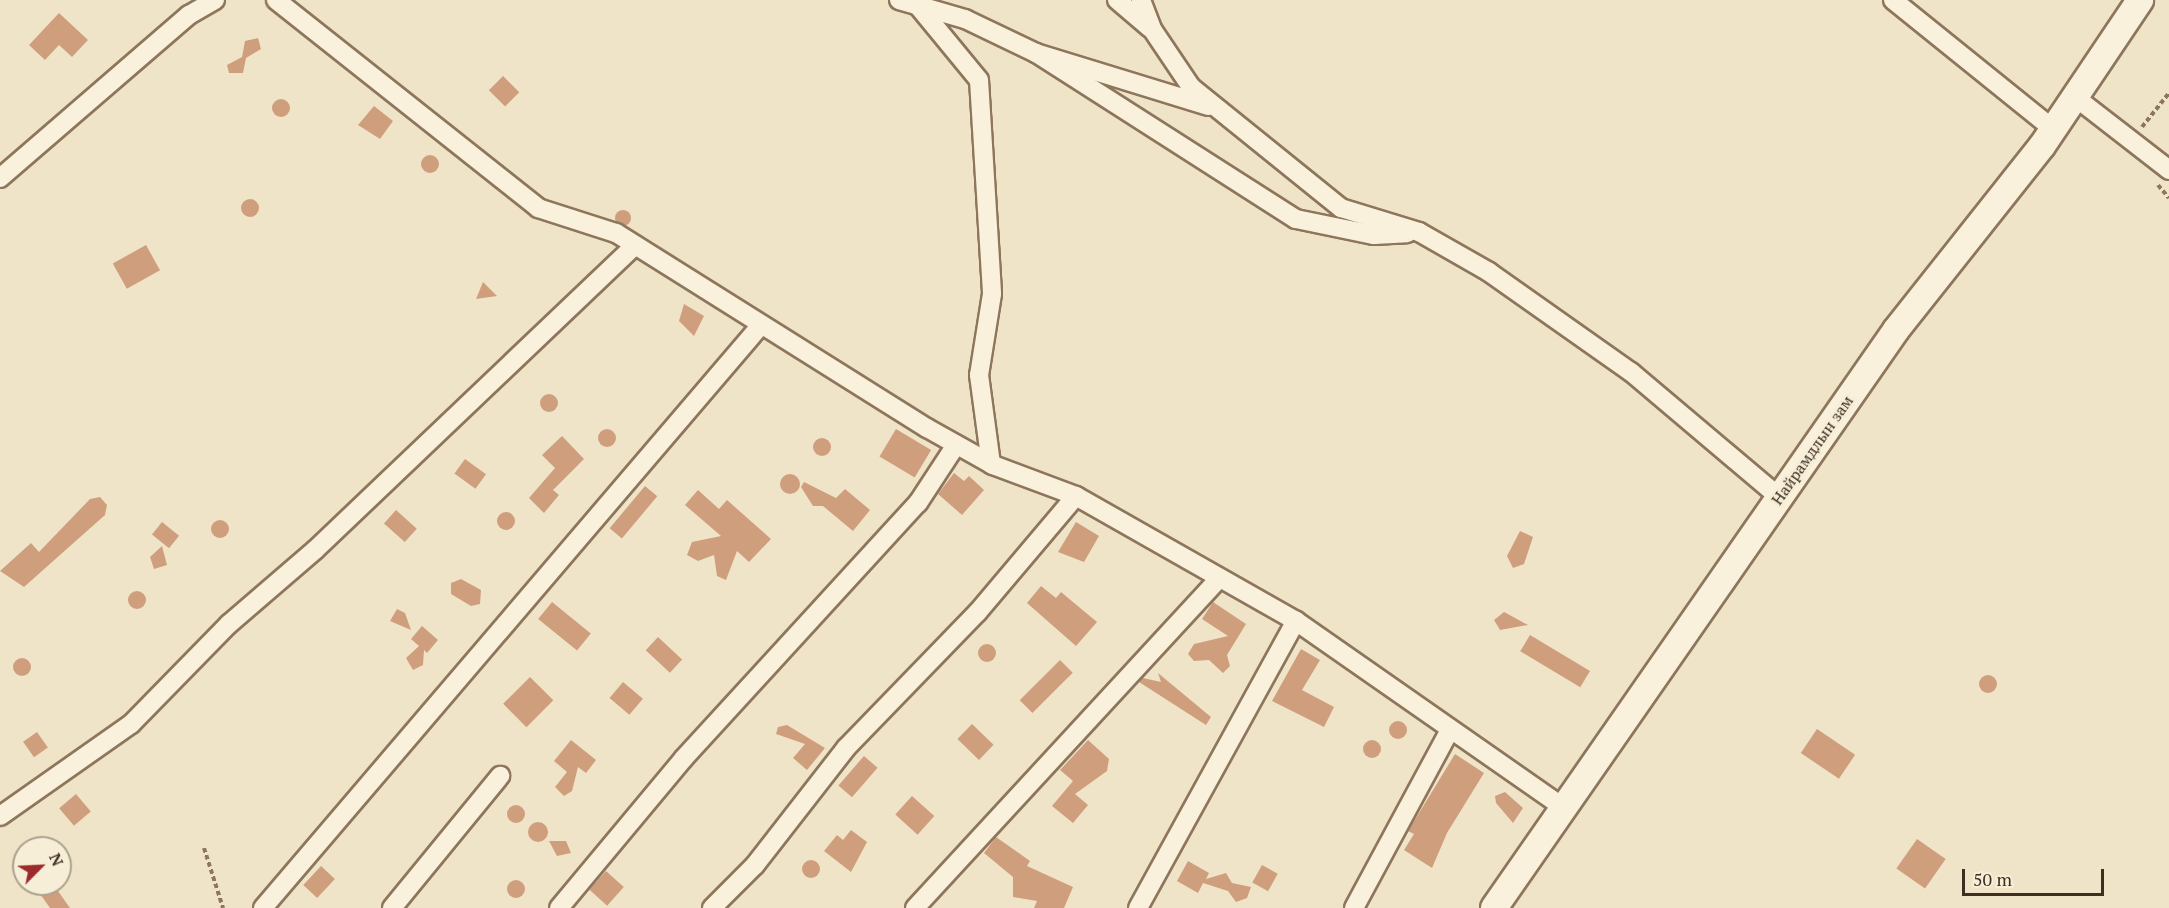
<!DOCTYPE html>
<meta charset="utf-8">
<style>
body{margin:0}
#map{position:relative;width:2169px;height:908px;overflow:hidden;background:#f0e4c8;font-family:"PT Serif",serif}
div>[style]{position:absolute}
.building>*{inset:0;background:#cf9f7d;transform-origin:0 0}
.round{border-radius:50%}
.path>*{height:4px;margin-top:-2px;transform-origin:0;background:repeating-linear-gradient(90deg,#8d765c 0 4.5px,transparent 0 7.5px)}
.roads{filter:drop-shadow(2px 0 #8d765c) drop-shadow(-2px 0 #8d765c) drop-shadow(0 2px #8d765c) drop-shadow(0 -2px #8d765c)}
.street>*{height:18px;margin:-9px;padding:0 9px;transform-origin:9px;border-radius:9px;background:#faf1dc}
.secondary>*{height:26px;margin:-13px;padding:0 13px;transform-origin:13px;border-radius:13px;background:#faf1dc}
span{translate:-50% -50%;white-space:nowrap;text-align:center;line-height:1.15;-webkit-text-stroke:6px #f7eed8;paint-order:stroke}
.street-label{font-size:16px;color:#3d2e20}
.north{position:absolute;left:12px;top:836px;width:60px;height:60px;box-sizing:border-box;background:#f7eed8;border:2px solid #ada18e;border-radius:50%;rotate:66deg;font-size:16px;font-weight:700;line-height:24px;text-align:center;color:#3d2e20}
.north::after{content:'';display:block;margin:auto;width:21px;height:27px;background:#9e2a2b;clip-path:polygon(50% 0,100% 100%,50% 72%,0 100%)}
.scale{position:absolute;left:1962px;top:869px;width:142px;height:27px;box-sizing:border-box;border:3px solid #3d2e20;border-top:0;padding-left:8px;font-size:18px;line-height:21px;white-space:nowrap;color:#3d2e20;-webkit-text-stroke:4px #f7eed8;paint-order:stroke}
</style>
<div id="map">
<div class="building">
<i style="clip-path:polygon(59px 13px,88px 40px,72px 57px,59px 45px,45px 60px,29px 45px)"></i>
<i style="clip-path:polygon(258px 38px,261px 49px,246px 58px,243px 73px,229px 73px,227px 65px,242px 57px,245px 41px)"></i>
<i style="left:503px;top:76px;width:23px;height:20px;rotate:45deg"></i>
<i class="round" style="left:272px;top:99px;width:18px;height:18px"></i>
<i style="clip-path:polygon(374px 106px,393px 121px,380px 139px,358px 125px)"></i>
<i class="round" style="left:421px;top:155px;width:18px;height:18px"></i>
<i class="round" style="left:241px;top:199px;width:18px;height:18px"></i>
<i class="round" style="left:615px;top:210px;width:16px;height:16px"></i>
<i style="left:146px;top:245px;width:29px;height:38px;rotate:61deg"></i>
<i style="clip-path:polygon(483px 282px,497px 296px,476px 299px)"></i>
<i style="clip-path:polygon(684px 304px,704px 316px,694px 336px,679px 321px)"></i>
<i class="round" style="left:540px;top:394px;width:18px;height:18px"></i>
<i class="round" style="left:598px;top:429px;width:18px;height:18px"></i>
<i style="left:896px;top:429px;width:41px;height:32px;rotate:31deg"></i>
<i style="clip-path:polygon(562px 436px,584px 459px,553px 490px,559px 495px,544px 513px,529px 498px,555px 468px,542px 455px)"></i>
<i class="round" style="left:813px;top:438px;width:18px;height:18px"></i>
<i style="left:465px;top:459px;width:26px;height:18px;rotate:36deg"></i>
<i style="clip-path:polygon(954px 473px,964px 481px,969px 476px,984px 490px,962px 515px,938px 494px)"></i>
<i class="round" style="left:780px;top:474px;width:20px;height:20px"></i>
<i style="clip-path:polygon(804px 482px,836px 498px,845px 489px,870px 510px,853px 531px,823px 506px,813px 506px,801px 487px)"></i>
<i style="left:645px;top:486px;width:16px;height:55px;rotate:40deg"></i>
<i style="clip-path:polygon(698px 490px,719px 509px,727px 500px,771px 539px,749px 562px,737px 551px,726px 580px,717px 576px,714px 555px,698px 561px,687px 555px,692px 542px,721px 536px,685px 505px)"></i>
<i style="clip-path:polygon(100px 497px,107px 505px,105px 515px,24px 587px,0 571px,31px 543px,39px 552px,90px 499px)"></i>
<i style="left:396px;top:510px;width:28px;height:18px;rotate:42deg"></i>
<i class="round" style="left:497px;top:512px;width:18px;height:18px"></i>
<i class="round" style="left:211px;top:520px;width:18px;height:18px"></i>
<i style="left:162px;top:522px;width:22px;height:16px;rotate:39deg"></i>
<i style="clip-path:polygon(1076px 522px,1099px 536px,1084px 562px,1058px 552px)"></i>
<i style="clip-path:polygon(1520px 531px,1533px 537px,1524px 564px,1513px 568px,1507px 556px)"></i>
<i style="clip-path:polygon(162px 546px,167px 565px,154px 569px,150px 557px)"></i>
<i style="clip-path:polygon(461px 579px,481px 590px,480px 604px,471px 606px,451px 594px,451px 583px)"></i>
<i style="clip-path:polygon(1041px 586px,1056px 598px,1061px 592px,1097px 622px,1076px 646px,1027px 603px)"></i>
<i class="round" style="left:128px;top:591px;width:18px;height:18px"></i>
<i style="left:552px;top:602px;width:50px;height:22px;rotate:39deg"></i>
<i style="clip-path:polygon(1213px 602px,1246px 624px,1227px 655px,1230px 666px,1223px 673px,1209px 660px,1194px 661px,1188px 654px,1194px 644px,1228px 636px,1202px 619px)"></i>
<i style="clip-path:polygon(397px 609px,405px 613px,411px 630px,390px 621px)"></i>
<i style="clip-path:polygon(1504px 612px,1506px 613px,1528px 625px,1500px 630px,1494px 620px)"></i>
<i style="clip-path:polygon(422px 626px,438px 640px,427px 653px,424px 650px,423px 665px,413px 670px,406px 658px,419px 646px,411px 639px)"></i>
<i style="left:1530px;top:635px;width:70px;height:19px;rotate:31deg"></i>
<i style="left:658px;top:637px;width:33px;height:18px;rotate:43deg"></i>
<i class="round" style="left:978px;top:644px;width:18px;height:18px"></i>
<i style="clip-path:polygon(1301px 649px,1320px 660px,1302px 690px,1334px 707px,1324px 727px,1272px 701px)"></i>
<i class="round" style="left:13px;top:658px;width:18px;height:18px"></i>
<i style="left:1060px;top:660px;width:18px;height:57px;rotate:45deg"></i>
<i style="clip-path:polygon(1158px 673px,1211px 717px,1206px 725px,1139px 682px,1143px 678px,1161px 682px)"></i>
<i class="round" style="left:1979px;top:675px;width:18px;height:18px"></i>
<i style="left:530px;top:677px;width:33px;height:38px;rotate:45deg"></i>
<i style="left:623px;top:682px;width:26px;height:21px;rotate:40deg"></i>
<i class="round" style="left:1389px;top:721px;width:18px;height:18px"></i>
<i style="left:972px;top:724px;width:30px;height:21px;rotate:44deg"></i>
<i style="clip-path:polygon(787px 725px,825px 748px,807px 770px,793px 758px,805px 744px,776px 734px,778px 727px)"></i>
<i style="left:1817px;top:729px;width:46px;height:29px;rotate:34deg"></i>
<i style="left:37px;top:732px;width:19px;height:17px;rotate:55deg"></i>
<i class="round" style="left:1363px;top:740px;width:18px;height:18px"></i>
<i style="clip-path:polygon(571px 740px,596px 760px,586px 773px,578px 767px,572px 791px,564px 796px,555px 787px,567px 772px,554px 761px)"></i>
<i style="clip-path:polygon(1088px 740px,1109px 759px,1107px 771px,1075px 794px,1088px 805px,1073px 823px,1052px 806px,1073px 781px,1060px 770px)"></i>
<i style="clip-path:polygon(1455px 754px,1484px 773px,1447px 833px,1432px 868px,1404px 850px,1414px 834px,1408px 831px)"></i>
<i style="left:864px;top:756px;width:18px;height:39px;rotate:41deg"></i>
<i style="clip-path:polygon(1505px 792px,1523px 808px,1513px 823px,1496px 803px,1495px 796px)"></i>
<i style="left:76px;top:794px;width:23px;height:22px;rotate:50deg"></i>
<i style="left:912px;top:796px;width:30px;height:25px;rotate:42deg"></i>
<i class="round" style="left:507px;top:805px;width:18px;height:18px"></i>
<i class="round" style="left:528px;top:822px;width:20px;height:20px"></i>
<i style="clip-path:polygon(851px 830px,867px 842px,851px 872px,824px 851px,837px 835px,843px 840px)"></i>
<i style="clip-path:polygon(996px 837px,1030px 861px,1027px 866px,1073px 887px,1064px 908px,1034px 908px,1037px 901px,1013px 897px,1013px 877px,984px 853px)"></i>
<i style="left:1917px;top:839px;width:35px;height:36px;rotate:35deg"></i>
<i style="clip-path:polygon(549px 841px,566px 841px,571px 853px,557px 856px)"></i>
<i class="round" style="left:802px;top:860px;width:18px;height:18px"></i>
<i style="clip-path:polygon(1188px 861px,1209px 873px,1206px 879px,1226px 873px,1232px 883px,1251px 887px,1247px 898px,1236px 902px,1228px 891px,1203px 883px,1198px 893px,1177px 881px)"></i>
<i style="left:1262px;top:865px;width:18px;height:20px;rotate:29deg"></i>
<i style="left:321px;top:866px;width:19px;height:26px;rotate:43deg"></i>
<i style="left:606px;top:871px;width:24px;height:25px;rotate:42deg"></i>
<i class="round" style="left:507px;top:880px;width:18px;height:18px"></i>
<i style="clip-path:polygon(33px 884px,53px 884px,70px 908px,50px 908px)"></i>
</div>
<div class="path">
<i style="left:2142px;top:127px;width:43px;rotate:-51.5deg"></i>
<i style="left:2158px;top:185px;width:17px;rotate:50deg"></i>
<i style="left:204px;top:848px;width:63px;rotate:72.4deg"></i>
</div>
<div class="roads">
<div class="street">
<i style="left:276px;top:0;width:335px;rotate:38.4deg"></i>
<i style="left:538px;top:208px;width:82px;rotate:17.8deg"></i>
<i style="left:616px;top:233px;width:367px;rotate:32.1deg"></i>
<i style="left:927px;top:428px;width:76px;rotate:29.3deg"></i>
<i style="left:993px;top:465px;width:89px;rotate:20.5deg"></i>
<i style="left:1076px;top:496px;width:253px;rotate:29.6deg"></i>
<i style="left:1296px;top:621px;width:328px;rotate:34.9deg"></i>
<i style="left:899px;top:0;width:69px;rotate:16.1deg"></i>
<i style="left:965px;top:19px;width:79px;rotate:25.6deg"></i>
<i style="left:1036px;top:53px;width:180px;rotate:17.1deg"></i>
<i style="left:1117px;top:0;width:43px;rotate:40.3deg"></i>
<i style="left:1141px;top:0;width:31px;rotate:69deg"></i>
<i style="left:1152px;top:29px;width:70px;rotate:56.1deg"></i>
<i style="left:1191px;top:87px;width:193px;rotate:38.9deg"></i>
<i style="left:1341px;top:208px;width:82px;rotate:17.1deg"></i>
<i style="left:1419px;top:232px;width:81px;rotate:29.7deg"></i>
<i style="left:1489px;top:272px;width:174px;rotate:35.2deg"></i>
<i style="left:1631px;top:372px;width:194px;rotate:40.2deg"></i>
<i style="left:1893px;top:0;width:206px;rotate:38.9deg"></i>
<i style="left:914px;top:1px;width:102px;rotate:50.6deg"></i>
<i style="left:979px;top:80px;width:214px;rotate:86.5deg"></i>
<i style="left:992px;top:294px;width:82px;rotate:99.1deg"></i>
<i style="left:979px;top:375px;width:90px;rotate:82.3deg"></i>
<i style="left:1036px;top:53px;width:308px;rotate:32.6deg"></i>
<i style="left:1296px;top:219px;width:80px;rotate:11.6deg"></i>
<i style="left:1374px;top:235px;width:33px;rotate:-3deg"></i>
<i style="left:2075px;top:97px;width:119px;rotate:37.8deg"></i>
<i style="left:0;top:178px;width:250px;rotate:-40.8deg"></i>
<i style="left:189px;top:15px;width:30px;rotate:-30deg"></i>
<i style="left:0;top:816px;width:160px;rotate:-35.1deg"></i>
<i style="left:131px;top:724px;width:140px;rotate:-45.6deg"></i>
<i style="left:229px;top:624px;width:113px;rotate:-40.7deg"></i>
<i style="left:315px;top:550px;width:442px;rotate:-43.6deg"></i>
<i style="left:263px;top:908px;width:767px;rotate:-49.5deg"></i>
<i style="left:392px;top:908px;width:171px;rotate:-50.7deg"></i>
<i style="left:559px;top:908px;width:195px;rotate:-50.2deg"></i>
<i style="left:684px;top:758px;width:346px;rotate:-47.5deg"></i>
<i style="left:918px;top:503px;width:69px;rotate:-56.8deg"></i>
<i style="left:712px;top:908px;width:61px;rotate:-45deg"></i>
<i style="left:755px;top:865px;width:148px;rotate:-52.1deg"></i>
<i style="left:846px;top:748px;width:188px;rotate:-45.9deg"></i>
<i style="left:977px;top:613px;width:153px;rotate:-49.8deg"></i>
<i style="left:915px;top:908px;width:447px;rotate:-47.3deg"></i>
<i style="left:1138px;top:908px;width:328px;rotate:-61.2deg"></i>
<i style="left:1354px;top:908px;width:202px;rotate:-61.7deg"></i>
</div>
<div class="secondary">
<i style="left:1494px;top:908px;width:704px;rotate:-55.18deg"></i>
<i style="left:1896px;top:330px;width:235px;rotate:-51.6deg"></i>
<i style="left:2042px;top:146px;width:176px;rotate:-56.1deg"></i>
</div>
</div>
<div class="street-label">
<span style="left:1812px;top:450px;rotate:-55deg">Найрамдлын зам</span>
</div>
<div class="north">N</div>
<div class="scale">50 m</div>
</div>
